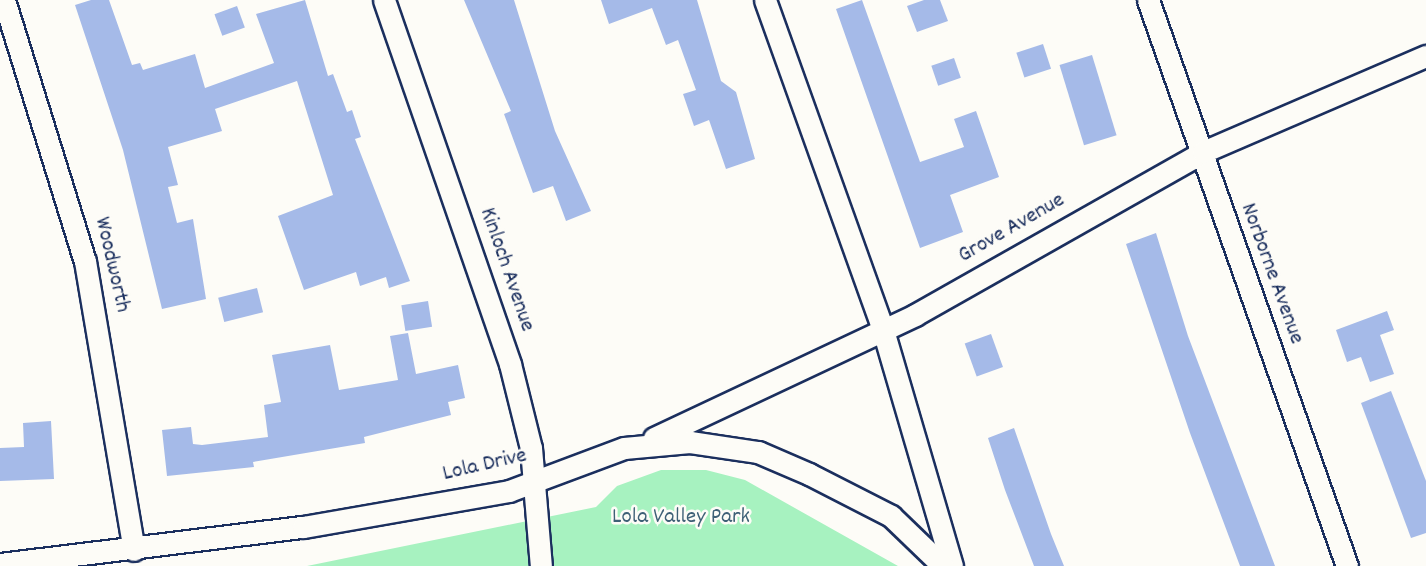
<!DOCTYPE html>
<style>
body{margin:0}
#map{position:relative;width:1426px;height:566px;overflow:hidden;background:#fdfcf7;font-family:Dekko,sans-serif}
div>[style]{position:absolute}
.green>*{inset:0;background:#a7f2c0}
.building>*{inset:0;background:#a5bae8;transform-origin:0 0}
.roads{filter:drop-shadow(2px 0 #1b2f5e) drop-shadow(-2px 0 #1b2f5e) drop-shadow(0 2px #1b2f5e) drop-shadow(0 -2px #1b2f5e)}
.street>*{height:21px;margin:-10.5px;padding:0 10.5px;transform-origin:10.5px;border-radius:10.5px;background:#fdfcf7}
span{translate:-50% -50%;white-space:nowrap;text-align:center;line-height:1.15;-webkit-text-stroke:5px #fdfcf7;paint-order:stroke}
.street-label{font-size:23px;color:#1b2f5e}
.park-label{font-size:23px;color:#3e6076}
</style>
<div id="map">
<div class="green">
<i style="clip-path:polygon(661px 470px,706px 470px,745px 480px,898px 566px,307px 566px,596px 507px,617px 486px)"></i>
</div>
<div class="building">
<i style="clip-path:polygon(91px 0,109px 0,132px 65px,140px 63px,143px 70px,195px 54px,205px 88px,274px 63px,256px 14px,305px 0,328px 76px,333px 74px,347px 112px,352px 110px,361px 137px,355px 139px,410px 281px,389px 288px,386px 277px,360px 286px,356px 272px,304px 290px,278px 216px,333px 195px,297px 81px,215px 109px,222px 131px,168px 147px,178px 185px,168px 187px,177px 223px,193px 219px,206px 299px,162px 309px,123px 150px,75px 5px)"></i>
<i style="clip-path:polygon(464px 0,514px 0,555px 131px,591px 211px,566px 221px,553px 186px,533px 193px,504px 114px,511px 111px)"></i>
<i style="clip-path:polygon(601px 0,697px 0,721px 81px,736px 92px,755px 159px,726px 169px,709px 120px,694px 126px,683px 94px,696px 90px,678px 40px,666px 45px,652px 8px,609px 24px)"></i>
<i style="clip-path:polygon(862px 0,920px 162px,964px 147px,954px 119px,976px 111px,999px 177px,950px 195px,963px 232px,920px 248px,836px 9px)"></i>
<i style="clip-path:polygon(924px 0,940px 0,948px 21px,917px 32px,907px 6px)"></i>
<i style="left:237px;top:6px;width:23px;height:24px;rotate:70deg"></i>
<i style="left:1043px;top:44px;width:26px;height:28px;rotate:72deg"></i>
<i style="left:1092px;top:55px;width:84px;height:34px;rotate:73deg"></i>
<i style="left:954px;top:58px;width:21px;height:24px;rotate:71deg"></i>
<i style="clip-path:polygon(1156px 233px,1188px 336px,1275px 566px,1240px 566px,1190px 433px,1126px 244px)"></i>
<i style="left:257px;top:288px;width:25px;height:40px;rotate:76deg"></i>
<i style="left:428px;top:301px;width:26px;height:27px;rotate:81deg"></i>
<i style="clip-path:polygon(1387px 311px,1394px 330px,1380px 335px,1394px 374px,1370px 382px,1361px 357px,1347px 362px,1336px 330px)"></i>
<i style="clip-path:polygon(408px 333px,416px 374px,458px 365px,465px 398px,448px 402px,451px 415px,364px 437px,365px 443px,253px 462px,254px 467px,167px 476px,162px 430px,191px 427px,193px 444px,202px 445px,268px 437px,264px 405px,281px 402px,272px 355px,330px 345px,339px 390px,398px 380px,390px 336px)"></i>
<i style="left:991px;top:334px;width:35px;height:28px;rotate:70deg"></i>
<i style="clip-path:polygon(1391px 391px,1426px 481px,1426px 533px,1411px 538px,1361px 403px)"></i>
<i style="clip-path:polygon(51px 421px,54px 479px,0 481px,0 448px,24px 447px,23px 423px)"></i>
<i style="clip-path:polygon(1014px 428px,1051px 534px,1064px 566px,1034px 566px,1005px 490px,988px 438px)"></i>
</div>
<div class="roads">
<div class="street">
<i style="left:4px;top:0;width:273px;rotate:72.8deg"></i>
<i style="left:85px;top:261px;width:293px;rotate:80.4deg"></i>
<i style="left:384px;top:0;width:385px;rotate:70.9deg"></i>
<i style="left:510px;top:364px;width:87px;rotate:76deg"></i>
<i style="left:531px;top:448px;width:118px;rotate:85.2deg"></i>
<i style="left:765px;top:0;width:350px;rotate:70.3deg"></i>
<i style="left:883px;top:330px;width:246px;rotate:73.7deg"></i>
<i style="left:1148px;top:0;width:600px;rotate:70.63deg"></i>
<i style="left:654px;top:438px;width:289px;rotate:-25.2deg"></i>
<i style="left:915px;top:315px;width:331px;rotate:-29.5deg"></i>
<i style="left:1203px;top:152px;width:243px;rotate:-23.3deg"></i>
<i style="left:0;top:564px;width:305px;rotate:-7deg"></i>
<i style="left:303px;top:527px;width:209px;rotate:-9.9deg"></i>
<i style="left:509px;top:491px;width:123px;rotate:-20.5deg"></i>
<i style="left:624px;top:448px;width:66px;rotate:-5.2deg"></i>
<i style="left:690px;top:442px;width:69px;rotate:8.4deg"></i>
<i style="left:758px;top:452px;width:56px;rotate:23.3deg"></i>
<i style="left:809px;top:474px;width:92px;rotate:27.1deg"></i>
<i style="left:891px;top:516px;width:72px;rotate:43.9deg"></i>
</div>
</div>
<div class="street-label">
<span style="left:1012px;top:229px;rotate:-30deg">Grove Avenue</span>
<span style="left:111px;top:265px;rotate:77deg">Woodworth</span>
<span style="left:506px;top:270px;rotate:71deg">Kinloch Avenue</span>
<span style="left:1271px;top:274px;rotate:70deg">Norborne Avenue</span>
<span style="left:485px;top:466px;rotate:-13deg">Lola Drive</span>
</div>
<div class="park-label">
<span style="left:681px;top:518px">Lola Valley Park</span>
</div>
</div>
